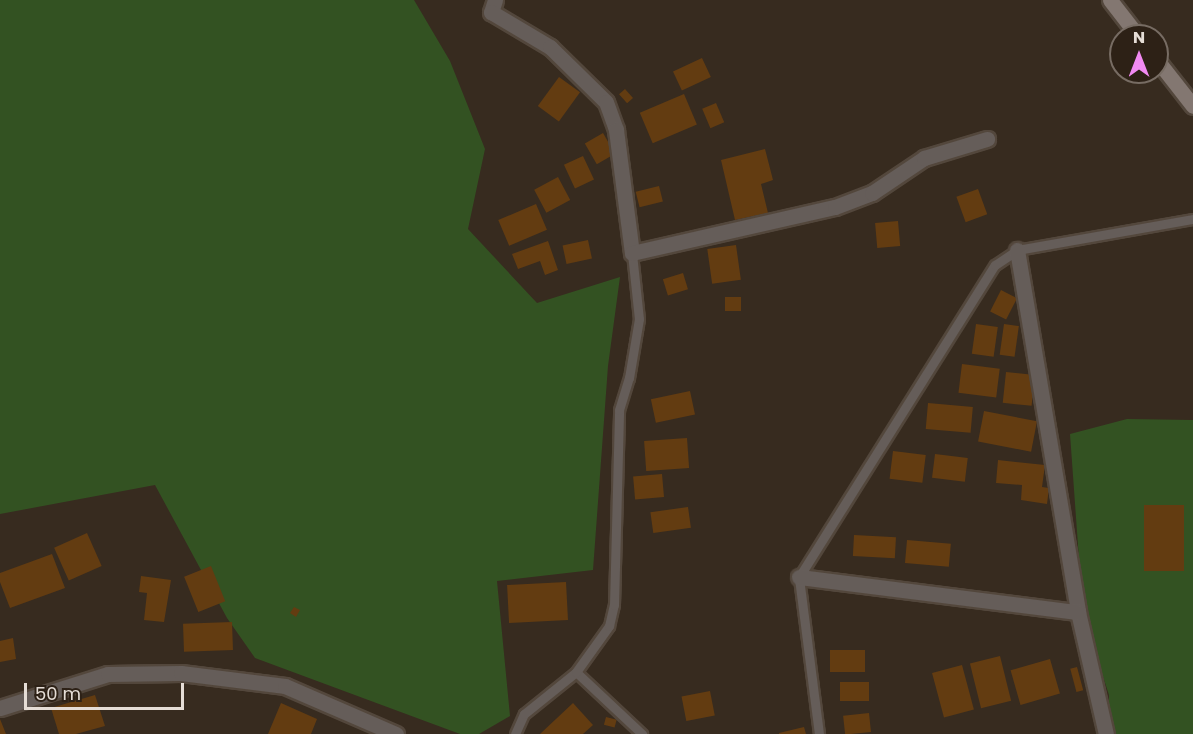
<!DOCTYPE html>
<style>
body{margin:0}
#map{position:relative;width:1193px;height:734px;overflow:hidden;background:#372b1f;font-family:Poppins,sans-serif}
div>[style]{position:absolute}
.green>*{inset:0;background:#335222}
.building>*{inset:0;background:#633c11;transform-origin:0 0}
.roads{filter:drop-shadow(2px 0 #53473c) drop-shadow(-2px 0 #53473c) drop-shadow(0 2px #53473c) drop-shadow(0 -2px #53473c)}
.lane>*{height:9px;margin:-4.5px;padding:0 4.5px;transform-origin:4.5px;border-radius:4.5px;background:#655d59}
.street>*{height:15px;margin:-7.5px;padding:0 7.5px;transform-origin:7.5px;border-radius:7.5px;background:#655d59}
.secondary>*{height:15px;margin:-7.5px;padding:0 7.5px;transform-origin:7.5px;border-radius:7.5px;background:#837771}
span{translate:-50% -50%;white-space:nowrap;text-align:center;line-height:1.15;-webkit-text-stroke:6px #2d2116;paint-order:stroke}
.north{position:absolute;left:1109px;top:24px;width:60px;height:60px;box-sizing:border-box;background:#2d2116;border:2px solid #776c63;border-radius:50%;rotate:0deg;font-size:16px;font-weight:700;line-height:24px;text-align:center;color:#e5ddd6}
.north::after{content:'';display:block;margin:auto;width:21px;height:27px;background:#f28af2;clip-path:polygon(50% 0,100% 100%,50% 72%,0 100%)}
.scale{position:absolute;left:24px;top:683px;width:160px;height:27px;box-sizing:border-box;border:3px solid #e5ddd6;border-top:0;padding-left:8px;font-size:18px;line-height:21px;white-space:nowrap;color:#e5ddd6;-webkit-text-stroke:4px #2d2116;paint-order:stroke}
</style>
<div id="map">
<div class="green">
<i style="clip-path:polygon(0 0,414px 0,450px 61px,485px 149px,468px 229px,537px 303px,620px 277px,608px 366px,593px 570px,497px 581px,510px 716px,479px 734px,460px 734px,255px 658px,227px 618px,155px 485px,0 514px)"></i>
<i style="clip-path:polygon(1127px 419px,1193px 420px,1193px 734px,1109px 734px,1109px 695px,1083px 615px,1070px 434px)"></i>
</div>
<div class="building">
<i style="left:702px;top:58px;width:21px;height:32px;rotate:65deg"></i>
<i style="left:559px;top:77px;width:26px;height:36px;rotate:36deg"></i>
<i style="left:625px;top:89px;width:12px;height:8px;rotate:48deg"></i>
<i style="left:684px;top:94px;width:33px;height:48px;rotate:67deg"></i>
<i style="left:716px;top:103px;width:21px;height:15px;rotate:67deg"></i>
<i style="left:603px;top:133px;width:24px;height:21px;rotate:60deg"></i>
<i style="clip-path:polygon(765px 149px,773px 180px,761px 184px,768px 213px,735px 220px,721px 160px)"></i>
<i style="left:583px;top:156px;width:26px;height:21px;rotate:65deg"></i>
<i style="left:558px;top:177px;width:26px;height:27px;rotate:62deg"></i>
<i style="left:659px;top:186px;width:16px;height:24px;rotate:76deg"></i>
<i style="left:978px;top:189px;width:27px;height:23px;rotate:70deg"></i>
<i style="left:536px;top:204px;width:28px;height:41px;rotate:67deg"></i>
<i style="left:898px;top:221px;width:25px;height:23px;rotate:85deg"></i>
<i style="left:588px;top:240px;width:19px;height:26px;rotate:78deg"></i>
<i style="clip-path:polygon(548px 241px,558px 270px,545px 275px,540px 261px,518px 269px,512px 254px)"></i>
<i style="left:736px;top:245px;width:35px;height:29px;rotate:82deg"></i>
<i style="left:683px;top:273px;width:17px;height:21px;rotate:73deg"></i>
<i style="left:1001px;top:290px;width:18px;height:24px;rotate:27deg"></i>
<i style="left:725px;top:297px;width:16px;height:14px"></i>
<i style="left:976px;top:324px;width:22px;height:30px;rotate:8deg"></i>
<i style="left:1004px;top:324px;width:15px;height:31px;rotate:8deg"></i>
<i style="left:962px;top:364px;width:38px;height:29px;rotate:7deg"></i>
<i style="left:1006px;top:372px;width:29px;height:31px;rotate:6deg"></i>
<i style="left:690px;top:391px;width:24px;height:40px;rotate:78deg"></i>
<i style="left:928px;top:403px;width:45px;height:26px;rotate:5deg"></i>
<i style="left:984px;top:411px;width:54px;height:31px;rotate:11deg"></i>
<i style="left:687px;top:438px;width:30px;height:43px;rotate:86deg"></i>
<i style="left:893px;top:451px;width:33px;height:28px;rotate:7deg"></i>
<i style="left:935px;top:454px;width:33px;height:24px;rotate:7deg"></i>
<i style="clip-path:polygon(998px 460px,1045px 465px,1042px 487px,1049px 488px,1047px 504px,1021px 500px,1022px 485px,996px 483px)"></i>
<i style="left:662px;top:474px;width:23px;height:29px;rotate:85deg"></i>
<i style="left:1144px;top:505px;width:40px;height:66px"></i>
<i style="left:688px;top:507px;width:21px;height:38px;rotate:82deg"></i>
<i style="left:87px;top:533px;width:36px;height:36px;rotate:66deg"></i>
<i style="left:854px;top:535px;width:42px;height:21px;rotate:3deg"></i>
<i style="left:907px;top:540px;width:44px;height:23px;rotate:5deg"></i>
<i style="clip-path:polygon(52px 554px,65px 588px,10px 608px,0 582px,0 573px)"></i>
<i style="left:211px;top:566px;width:38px;height:29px;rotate:68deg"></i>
<i style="clip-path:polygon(141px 576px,171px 580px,164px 622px,144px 620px,147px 593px,139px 592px)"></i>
<i style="left:566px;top:582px;width:38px;height:59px;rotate:87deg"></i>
<i style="clip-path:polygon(294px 607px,300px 610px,296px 617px,290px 613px)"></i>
<i style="left:232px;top:622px;width:28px;height:49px;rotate:88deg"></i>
<i style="clip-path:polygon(13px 638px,16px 659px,0 662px,0 641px)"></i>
<i style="left:865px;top:650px;width:22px;height:35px;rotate:90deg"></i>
<i style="left:1000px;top:656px;width:46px;height:31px;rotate:76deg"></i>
<i style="left:1050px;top:659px;width:36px;height:41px;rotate:74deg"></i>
<i style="left:962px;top:665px;width:46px;height:31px;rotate:75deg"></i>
<i style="left:1077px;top:667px;width:24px;height:7px;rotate:75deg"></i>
<i style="left:840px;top:682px;width:29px;height:19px"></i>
<i style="left:710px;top:691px;width:25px;height:29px;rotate:79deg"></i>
<i style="clip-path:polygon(95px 695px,105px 726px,76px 734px,59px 734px,51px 708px)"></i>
<i style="clip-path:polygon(281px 703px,317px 719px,311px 734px,268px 734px)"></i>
<i style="clip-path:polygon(573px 703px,593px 725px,583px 734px,540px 734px)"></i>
<i style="left:869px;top:713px;width:19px;height:26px;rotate:84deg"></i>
<i style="left:606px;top:717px;width:11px;height:8px;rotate:15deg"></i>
<i style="clip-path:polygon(0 719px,6px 734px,0 734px)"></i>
<i style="clip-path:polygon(804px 727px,806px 734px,779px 734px,779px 733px)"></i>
</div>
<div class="roads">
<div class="lane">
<i style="left:576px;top:672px;width:91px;rotate:43.2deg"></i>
<i style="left:515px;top:734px;width:22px;rotate:-66deg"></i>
<i style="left:524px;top:714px;width:67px;rotate:-38.9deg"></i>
<i style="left:576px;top:672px;width:57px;rotate:-54.3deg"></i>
<i style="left:609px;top:626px;width:22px;rotate:-77deg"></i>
<i style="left:614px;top:605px;width:195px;rotate:-88.5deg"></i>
<i style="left:619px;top:410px;width:34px;rotate:-73deg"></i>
<i style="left:629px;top:378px;width:60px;rotate:-80.4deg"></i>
<i style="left:639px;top:319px;width:66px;rotate:-96.1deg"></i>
<i style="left:819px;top:734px;width:158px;rotate:-97.3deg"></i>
<i style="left:799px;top:577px;width:368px;rotate:-57.9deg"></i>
<i style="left:995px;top:265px;width:27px;rotate:-34deg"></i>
<i style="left:1017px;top:250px;width:179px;rotate:-10deg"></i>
</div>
<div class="street">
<i style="left:495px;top:0;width:13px;rotate:108deg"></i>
<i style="left:491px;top:12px;width:69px;rotate:30.7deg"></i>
<i style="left:550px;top:47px;width:78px;rotate:44.5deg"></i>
<i style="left:606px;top:102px;width:30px;rotate:70deg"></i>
<i style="left:616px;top:130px;width:124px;rotate:82.6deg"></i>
<i style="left:632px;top:253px;width:208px;rotate:-12.8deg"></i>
<i style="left:835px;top:207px;width:40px;rotate:-21deg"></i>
<i style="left:872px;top:193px;width:63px;rotate:-33.9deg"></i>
<i style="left:924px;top:158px;width:66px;rotate:-16.8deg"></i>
<i style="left:1017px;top:250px;width:367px;rotate:80.4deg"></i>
<i style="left:1078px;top:612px;width:125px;rotate:77.1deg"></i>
<i style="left:799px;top:577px;width:281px;rotate:7.2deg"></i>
<i style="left:0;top:708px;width:113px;rotate:-17.5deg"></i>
<i style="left:108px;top:674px;width:73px;rotate:-0.8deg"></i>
<i style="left:181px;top:673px;width:105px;rotate:7.1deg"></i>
<i style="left:285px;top:686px;width:121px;rotate:23.4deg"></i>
</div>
<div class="secondary">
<i style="left:1110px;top:0;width:46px;rotate:52.1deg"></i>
<i style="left:1157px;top:60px;width:58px;rotate:52deg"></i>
</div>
</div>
<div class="north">N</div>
<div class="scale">50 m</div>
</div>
